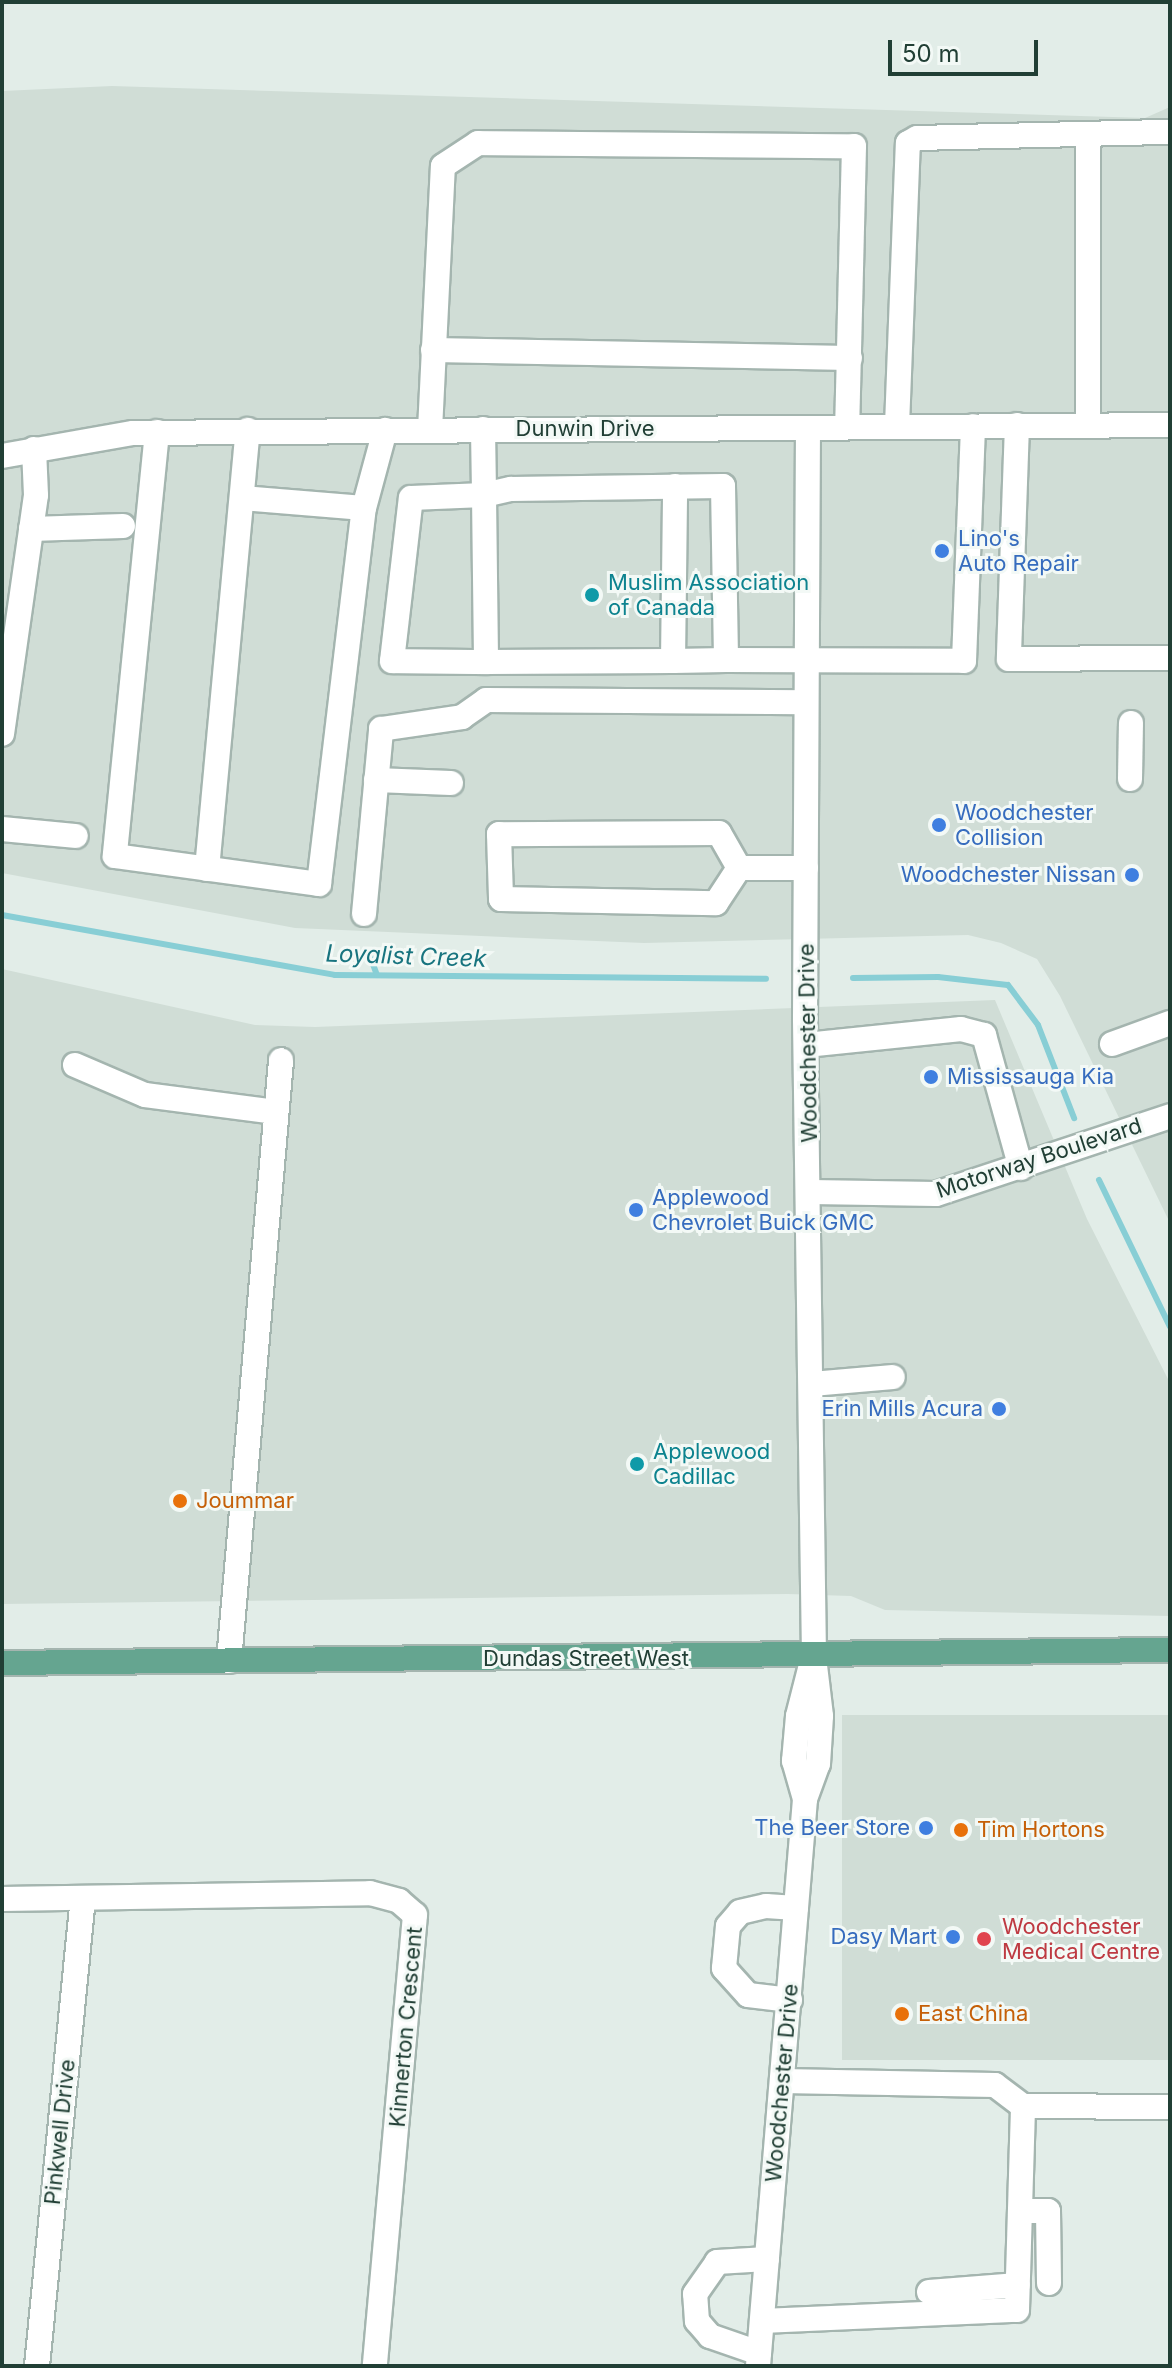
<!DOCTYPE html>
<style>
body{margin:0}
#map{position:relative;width:1172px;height:2368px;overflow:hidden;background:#e2ede8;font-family:Inter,sans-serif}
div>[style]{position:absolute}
.built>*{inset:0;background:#d0ddd6;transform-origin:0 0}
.stream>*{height:6px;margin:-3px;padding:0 3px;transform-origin:3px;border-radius:3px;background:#88ced5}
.roads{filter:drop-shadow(2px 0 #a4b5af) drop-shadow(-2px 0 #a4b5af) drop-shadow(0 2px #a4b5af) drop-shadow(0 -2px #a4b5af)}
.minor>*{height:24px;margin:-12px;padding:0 12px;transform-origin:12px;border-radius:12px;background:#fff}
.major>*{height:24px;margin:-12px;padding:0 12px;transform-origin:12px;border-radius:12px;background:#65a590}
.dots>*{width:22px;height:22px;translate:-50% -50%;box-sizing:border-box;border:4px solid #f3f9f6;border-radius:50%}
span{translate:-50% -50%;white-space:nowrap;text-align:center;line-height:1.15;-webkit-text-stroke:6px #f3f9f6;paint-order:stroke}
.street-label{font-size:22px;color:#213f35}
.shop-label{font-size:22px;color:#366cbe}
.left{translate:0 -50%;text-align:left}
.right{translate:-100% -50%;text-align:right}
.culture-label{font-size:22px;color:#0d838f}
.food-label{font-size:22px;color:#c56008}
.health-label{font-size:22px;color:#be3a42}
.water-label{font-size:24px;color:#18747f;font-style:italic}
.frame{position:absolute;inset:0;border:4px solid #213f35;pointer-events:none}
.scale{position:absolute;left:888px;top:40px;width:150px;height:36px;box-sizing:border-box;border:4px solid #213f35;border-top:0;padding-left:10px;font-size:24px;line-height:28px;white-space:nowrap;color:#213f35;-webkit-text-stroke:6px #f3f9f6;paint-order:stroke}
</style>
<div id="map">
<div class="built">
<i style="clip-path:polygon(112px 86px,1145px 118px,1170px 107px,1170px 1223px,1060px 996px,1037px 959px,1001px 943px,968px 935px,644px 943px,295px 928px,2px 873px,2px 91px)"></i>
<i style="clip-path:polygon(2px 969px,255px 1025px,315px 1027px,995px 1000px,1087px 1219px,1170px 1383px,1170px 1616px,885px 1610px,851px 1596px,788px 1594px,2px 1604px)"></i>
<i style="left:1170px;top:1715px;width:345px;height:328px;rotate:90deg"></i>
</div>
<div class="stream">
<i style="left:2px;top:915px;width:338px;rotate:10.2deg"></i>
<i style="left:335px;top:975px;width:431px;rotate:0.5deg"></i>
<i style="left:370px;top:956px;width:20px;rotate:70deg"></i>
<i style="left:853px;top:978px;width:85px;rotate:-0.7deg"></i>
<i style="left:938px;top:977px;width:70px;rotate:6.5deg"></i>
<i style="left:1008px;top:985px;width:50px;rotate:53.1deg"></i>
<i style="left:1038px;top:1025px;width:100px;rotate:68.8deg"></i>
<i style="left:1099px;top:1180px;width:163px;rotate:64.2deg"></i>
</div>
<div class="roads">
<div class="minor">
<i style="left:1088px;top:134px;width:291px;rotate:90deg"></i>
<i style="left:433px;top:350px;width:417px;rotate:1.1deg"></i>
<i style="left:1017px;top:425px;width:234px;rotate:92deg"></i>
<i style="left:1009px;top:659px;width:161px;rotate:-0.4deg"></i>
<i style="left:897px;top:426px;width:283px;rotate:-87.8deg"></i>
<i style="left:908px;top:143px;width:10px;rotate:-29deg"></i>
<i style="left:917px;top:138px;width:253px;rotate:-1.4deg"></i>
<i style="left:483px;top:429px;width:66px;rotate:89.1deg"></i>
<i style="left:484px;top:495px;width:167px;rotate:89.3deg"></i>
<i style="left:486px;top:662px;width:94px;rotate:-179.4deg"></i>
<i style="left:392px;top:661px;width:164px;rotate:-83.4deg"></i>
<i style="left:411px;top:498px;width:73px;rotate:-2.4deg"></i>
<i style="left:484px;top:495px;width:28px;rotate:-13deg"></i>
<i style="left:511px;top:489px;width:212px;rotate:-0.8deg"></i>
<i style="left:723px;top:486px;width:174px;rotate:89deg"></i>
<i style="left:726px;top:660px;width:53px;rotate:178.9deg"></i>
<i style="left:673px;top:661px;width:175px;rotate:-89.3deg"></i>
<i style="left:430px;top:430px;width:264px;rotate:-87.2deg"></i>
<i style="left:443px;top:166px;width:42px;rotate:-33.3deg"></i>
<i style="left:478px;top:143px;width:376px;rotate:0.5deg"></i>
<i style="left:854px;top:146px;width:281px;rotate:91.4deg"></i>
<i style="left:157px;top:432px;width:426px;rotate:95.7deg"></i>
<i style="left:115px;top:856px;width:206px;rotate:7.8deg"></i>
<i style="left:319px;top:884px;width:379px;rotate:-83.2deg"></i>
<i style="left:364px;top:508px;width:81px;rotate:-74.9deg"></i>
<i style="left:2px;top:456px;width:133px;rotate:-10deg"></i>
<i style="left:133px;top:433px;width:1037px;rotate:-0.44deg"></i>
<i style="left:242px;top:498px;width:122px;rotate:4.7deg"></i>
<i style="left:31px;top:529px;width:92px;rotate:-1.9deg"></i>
<i style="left:726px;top:660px;width:238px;rotate:0.2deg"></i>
<i style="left:964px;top:661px;width:235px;rotate:-87.8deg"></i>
<i style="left:486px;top:662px;width:187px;rotate:-0.3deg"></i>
<i style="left:2px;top:734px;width:241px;rotate:-81.9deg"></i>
<i style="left:36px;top:495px;width:46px;rotate:-92.5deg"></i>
<i style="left:1130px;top:779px;width:56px;rotate:-89deg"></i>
<i style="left:376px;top:780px;width:75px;rotate:2.3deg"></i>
<i style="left:2px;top:829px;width:74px;rotate:5.4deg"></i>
<i style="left:739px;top:868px;width:40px;rotate:-119.7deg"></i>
<i style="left:719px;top:833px;width:220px;rotate:179.7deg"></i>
<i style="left:499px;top:834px;width:65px;rotate:88.2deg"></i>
<i style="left:501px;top:899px;width:215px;rotate:1.1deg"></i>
<i style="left:716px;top:903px;width:42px;rotate:-56.7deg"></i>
<i style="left:739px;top:868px;width:67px"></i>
<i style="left:207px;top:869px;width:441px;rotate:-84.7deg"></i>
<i style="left:364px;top:914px;width:186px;rotate:-84.7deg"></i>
<i style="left:381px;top:729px;width:82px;rotate:-8.4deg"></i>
<i style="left:462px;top:717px;width:29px;rotate:-35deg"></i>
<i style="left:486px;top:700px;width:319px;rotate:0.4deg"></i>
<i style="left:1112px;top:1044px;width:62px;rotate:-19.9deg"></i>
<i style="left:806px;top:1045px;width:156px;rotate:-5.9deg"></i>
<i style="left:961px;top:1029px;width:24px;rotate:15deg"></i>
<i style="left:984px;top:1035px;width:138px;rotate:74.5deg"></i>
<i style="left:75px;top:1065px;width:76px;rotate:23.2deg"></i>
<i style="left:145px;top:1095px;width:132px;rotate:7.4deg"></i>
<i style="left:811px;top:1192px;width:125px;rotate:0.9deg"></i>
<i style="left:936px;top:1194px;width:247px;rotate:-18.4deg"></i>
<i style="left:812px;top:1384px;width:81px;rotate:-4.9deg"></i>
<i style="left:229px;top:1661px;width:603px;rotate:-85.05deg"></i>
<i style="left:805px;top:1799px;width:40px;rotate:-106deg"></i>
<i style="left:794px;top:1761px;width:45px;rotate:-84.9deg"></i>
<i style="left:798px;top:1716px;width:49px;rotate:-75.7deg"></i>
<i style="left:2px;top:1899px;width:368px;rotate:-0.9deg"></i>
<i style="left:370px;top:1893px;width:30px;rotate:15deg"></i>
<i style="left:399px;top:1901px;width:21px;rotate:41deg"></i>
<i style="left:415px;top:1915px;width:453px;rotate:95.1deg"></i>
<i style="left:790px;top:2000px;width:42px;rotate:-173.2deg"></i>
<i style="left:748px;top:1995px;width:36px;rotate:-132deg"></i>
<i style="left:724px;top:1968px;width:42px;rotate:-84.6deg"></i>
<i style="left:728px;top:1926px;width:18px;rotate:-49deg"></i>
<i style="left:740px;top:1912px;width:27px;rotate:-13deg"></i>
<i style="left:766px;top:1906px;width:30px;rotate:4deg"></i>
<i style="left:782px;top:2081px;width:213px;rotate:1.1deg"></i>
<i style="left:995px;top:2085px;width:35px;rotate:37deg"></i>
<i style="left:1020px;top:2211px;width:28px"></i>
<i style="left:1048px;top:2211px;width:72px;rotate:89.2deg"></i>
<i style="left:929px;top:2292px;width:89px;rotate:-4.5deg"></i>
<i style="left:762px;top:2321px;width:255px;rotate:-2.5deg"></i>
<i style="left:1017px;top:2310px;width:204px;rotate:-88.3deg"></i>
<i style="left:1023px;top:2106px;width:147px;rotate:0.4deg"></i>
<i style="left:759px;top:2353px;width:52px;rotate:-160.9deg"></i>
<i style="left:710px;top:2336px;width:20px;rotate:-131deg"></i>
<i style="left:697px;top:2321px;width:27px;rotate:-94deg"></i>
<i style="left:695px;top:2294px;width:39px;rotate:-55deg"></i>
<i style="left:717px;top:2262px;width:50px;rotate:-3.4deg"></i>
<i style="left:37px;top:2366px;width:469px;rotate:-84.4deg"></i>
<i style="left:758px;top:2366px;width:569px;rotate:-85.26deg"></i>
<i style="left:805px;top:1799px;width:37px;rotate:-70deg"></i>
<i style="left:818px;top:1764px;width:48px;rotate:-86.4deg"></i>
<i style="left:821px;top:1716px;width:59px;rotate:-96.8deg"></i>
<i style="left:814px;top:1657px;width:639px;rotate:-90.81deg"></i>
<i style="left:805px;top:1018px;width:589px;rotate:-89.71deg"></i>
</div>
<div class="major">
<i style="left:2px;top:1663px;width:1168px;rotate:-0.64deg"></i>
</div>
</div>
<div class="dots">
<i style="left:942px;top:551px;background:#3f7fe0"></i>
<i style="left:592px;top:595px;background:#0f9aa8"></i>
<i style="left:939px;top:825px;background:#3f7fe0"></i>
<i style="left:1132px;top:875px;background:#3f7fe0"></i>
<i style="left:931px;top:1077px;background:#3f7fe0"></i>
<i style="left:636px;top:1210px;background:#3f7fe0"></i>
<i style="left:999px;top:1409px;background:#3f7fe0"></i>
<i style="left:637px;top:1464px;background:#0f9aa8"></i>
<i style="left:180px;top:1501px;background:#e8710a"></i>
<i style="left:926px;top:1828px;background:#3f7fe0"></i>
<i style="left:961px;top:1830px;background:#e8710a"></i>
<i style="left:953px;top:1937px;background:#3f7fe0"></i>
<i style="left:984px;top:1939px;background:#e0444e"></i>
<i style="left:902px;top:2014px;background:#e8710a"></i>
</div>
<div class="street-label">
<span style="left:585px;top:429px">Dunwin Drive</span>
<span style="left:808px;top:1043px;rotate:-91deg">Woodchester Drive</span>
<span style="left:1039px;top:1158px;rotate:-18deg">Motorway Boulevard</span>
<span style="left:586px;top:1659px">Dundas Street West</span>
<span style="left:406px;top:2027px;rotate:-85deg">Kinnerton Crescent</span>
<span style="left:782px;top:2083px;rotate:-85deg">Woodchester Drive</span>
<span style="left:60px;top:2132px;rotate:-84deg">Pinkwell Drive</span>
</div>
<div class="shop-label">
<span class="left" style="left:958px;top:551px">Lino's<br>Auto Repair</span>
<span class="left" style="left:955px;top:825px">Woodchester<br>Collision</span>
<span class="right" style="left:1116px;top:875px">Woodchester Nissan</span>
<span class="left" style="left:947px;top:1077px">Mississauga Kia</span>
<span class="left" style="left:652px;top:1210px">Applewood<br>Chevrolet Buick GMC</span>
<span class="right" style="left:983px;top:1409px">Erin Mills Acura</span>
<span class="right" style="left:910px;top:1828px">The Beer Store</span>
<span class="right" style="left:937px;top:1937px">Dasy Mart</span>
</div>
<div class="culture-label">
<span class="left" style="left:608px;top:595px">Muslim Association<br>of Canada</span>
<span class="left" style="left:653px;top:1464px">Applewood<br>Cadillac</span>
</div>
<div class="food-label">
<span class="left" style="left:196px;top:1501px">Joummar</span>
<span class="left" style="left:977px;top:1830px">Tim Hortons</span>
<span class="left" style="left:918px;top:2014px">East China</span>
</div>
<div class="health-label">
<span class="left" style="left:1002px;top:1939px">Woodchester<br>Medical Centre</span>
</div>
<div class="water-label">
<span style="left:406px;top:956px;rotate:2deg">Loyalist Creek</span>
</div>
<div class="frame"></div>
<div class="scale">50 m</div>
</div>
